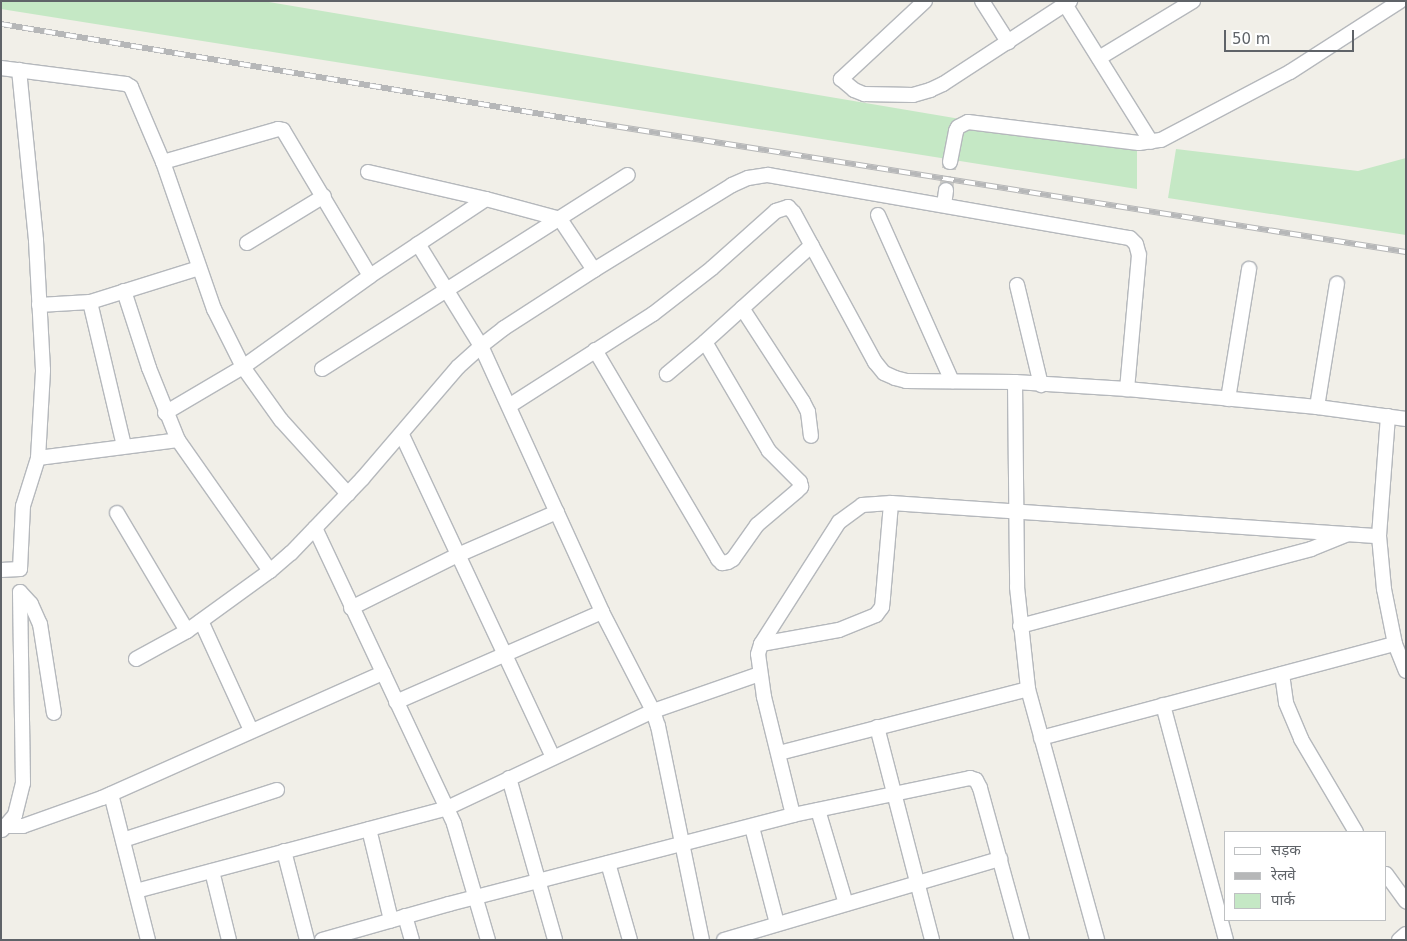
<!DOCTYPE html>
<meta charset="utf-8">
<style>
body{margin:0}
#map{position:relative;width:1407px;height:941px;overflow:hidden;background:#f1efe8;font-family:"DejaVu Sans","Noto Sans Devanagari",sans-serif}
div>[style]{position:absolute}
.green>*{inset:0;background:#c5e8c5}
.street-tunnel>*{height:14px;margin-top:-7px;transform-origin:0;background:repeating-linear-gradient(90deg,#ccccc8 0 14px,transparent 0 21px)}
.roads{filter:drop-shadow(1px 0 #b5b8bc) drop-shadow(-1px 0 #b5b8bc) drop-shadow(0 1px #b5b8bc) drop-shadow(0 -1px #b5b8bc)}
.street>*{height:14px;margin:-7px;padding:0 7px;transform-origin:7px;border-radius:7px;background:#fff}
.rail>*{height:5.5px;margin-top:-2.75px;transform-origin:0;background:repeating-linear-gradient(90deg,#fff 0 11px,#b6b7b8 0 22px);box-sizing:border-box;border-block:1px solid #b6b7b8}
span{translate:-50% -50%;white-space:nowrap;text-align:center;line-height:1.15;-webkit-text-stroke:4px #fff;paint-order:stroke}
.frame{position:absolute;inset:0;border:2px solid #5f6368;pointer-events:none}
.legend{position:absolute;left:1224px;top:831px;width:162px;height:90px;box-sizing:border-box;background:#fff;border:1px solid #bfc1c3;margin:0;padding:6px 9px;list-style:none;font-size:15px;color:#5f6368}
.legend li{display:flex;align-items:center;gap:10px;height:25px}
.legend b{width:25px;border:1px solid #bfc1c3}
.scale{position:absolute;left:1224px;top:30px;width:130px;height:22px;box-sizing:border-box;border:2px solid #5f6368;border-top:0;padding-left:6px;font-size:15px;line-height:18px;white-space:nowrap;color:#5f6368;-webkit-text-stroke:4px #fff;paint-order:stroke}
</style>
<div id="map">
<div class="green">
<i style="clip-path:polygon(1px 1px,263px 1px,1137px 149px,1137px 189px,1px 9px)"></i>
<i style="clip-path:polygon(1176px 149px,1358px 171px,1406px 158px,1406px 235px,1168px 198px)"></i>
</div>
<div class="street-tunnel">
<i style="left:946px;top:190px;width:28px;rotate:-82deg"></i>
</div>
<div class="roads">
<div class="street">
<i style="left:925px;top:1px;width:115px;rotate:137.1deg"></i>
<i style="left:841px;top:79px;width:17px;rotate:40deg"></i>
<i style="left:854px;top:90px;width:11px;rotate:22deg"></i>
<i style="left:864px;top:94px;width:49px;rotate:1.2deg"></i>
<i style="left:913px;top:95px;width:18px;rotate:-16deg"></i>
<i style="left:930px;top:90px;width:14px;rotate:-25deg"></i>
<i style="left:943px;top:84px;width:152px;rotate:-33.2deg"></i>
<i style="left:982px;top:1px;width:49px;rotate:57.6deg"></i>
<i style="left:1063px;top:1px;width:166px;rotate:58deg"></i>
<i style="left:1099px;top:58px;width:110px;rotate:-31.2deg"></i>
<i style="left:1px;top:68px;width:126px;rotate:7.3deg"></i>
<i style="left:126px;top:84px;width:6px;rotate:31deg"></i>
<i style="left:131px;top:87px;width:82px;rotate:66.9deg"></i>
<i style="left:163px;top:162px;width:156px;rotate:70.9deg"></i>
<i style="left:214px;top:309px;width:65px;rotate:63.4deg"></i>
<i style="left:243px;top:367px;width:65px;rotate:54.4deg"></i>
<i style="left:281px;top:420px;width:100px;rotate:47.8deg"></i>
<i style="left:163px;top:162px;width:120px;rotate:-16deg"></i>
<i style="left:278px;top:129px;width:5px;rotate:11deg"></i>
<i style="left:283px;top:130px;width:170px;rotate:59.2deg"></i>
<i style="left:950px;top:162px;width:32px;rotate:-79deg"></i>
<i style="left:956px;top:131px;width:4px;rotate:-63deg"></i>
<i style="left:958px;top:127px;width:11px;rotate:-27deg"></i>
<i style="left:968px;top:122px;width:172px;rotate:7deg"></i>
<i style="left:1139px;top:143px;width:22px;rotate:-8deg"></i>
<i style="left:1161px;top:140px;width:146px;rotate:-27.8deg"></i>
<i style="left:1290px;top:72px;width:131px;rotate:-32.8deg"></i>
<i style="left:368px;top:172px;width:121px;rotate:12.9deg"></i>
<i style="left:486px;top:199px;width:77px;rotate:15.1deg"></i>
<i style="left:560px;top:219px;width:61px;rotate:56.3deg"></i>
<i style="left:944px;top:205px;width:15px;rotate:-82deg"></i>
<i style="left:878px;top:215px;width:182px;rotate:66deg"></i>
<i style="left:247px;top:243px;width:90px;rotate:-31.4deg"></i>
<i style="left:418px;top:244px;width:120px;rotate:58.3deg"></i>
<i style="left:481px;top:346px;width:292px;rotate:65.5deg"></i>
<i style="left:602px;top:612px;width:111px;rotate:62.7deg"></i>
<i style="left:653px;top:711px;width:16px;rotate:72deg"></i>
<i style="left:658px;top:726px;width:218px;rotate:78.4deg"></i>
<i style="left:1017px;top:285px;width:103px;rotate:76.5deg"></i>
<i style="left:124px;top:291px;width:81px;rotate:72deg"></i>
<i style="left:149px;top:368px;width:78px;rotate:68.1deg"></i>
<i style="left:178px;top:440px;width:160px;rotate:54.9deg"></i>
<i style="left:90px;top:302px;width:148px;rotate:76.7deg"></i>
<i style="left:39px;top:305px;width:51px;rotate:-3.4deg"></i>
<i style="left:90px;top:302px;width:114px;rotate:-17.3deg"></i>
<i style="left:742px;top:308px;width:112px;rotate:57deg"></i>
<i style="left:803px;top:402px;width:11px;rotate:63deg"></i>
<i style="left:808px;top:412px;width:24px;rotate:83deg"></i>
<i style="left:705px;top:342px;width:144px;rotate:-42.2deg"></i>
<i style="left:595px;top:350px;width:243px;rotate:59.5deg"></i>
<i style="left:718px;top:559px;width:6px;rotate:45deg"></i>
<i style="left:722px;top:563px;width:6px;rotate:-9deg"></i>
<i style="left:728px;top:562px;width:6px;rotate:-31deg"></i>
<i style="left:733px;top:559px;width:42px;rotate:-54.8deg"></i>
<i style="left:757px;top:525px;width:52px;rotate:-40.4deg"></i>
<i style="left:797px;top:491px;width:6px;rotate:-45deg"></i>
<i style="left:801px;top:487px;width:5px;rotate:-101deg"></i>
<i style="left:800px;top:482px;width:44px;rotate:-135deg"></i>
<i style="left:769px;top:451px;width:126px;rotate:-120.4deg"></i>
<i style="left:705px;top:342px;width:50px;rotate:139.9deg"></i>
<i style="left:322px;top:369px;width:362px;rotate:-32.4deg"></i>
<i style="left:1015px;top:382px;width:205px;rotate:89.4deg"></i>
<i style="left:1017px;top:587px;width:103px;rotate:83.8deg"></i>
<i style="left:1028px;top:689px;width:260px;rotate:74.6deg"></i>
<i style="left:1228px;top:399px;width:132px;rotate:-80.8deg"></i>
<i style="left:509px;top:406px;width:171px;rotate:-32.6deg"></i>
<i style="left:653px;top:314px;width:75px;rotate:-37.9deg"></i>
<i style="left:712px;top:268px;width:86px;rotate:-41.7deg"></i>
<i style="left:776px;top:211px;width:13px;rotate:-18deg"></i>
<i style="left:788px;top:207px;width:8px;rotate:45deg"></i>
<i style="left:794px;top:213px;width:170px;rotate:61.5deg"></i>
<i style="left:875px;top:362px;width:14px;rotate:51deg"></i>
<i style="left:884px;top:373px;width:12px;rotate:24deg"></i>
<i style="left:895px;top:378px;width:11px;rotate:15deg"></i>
<i style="left:906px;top:381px;width:109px;rotate:0.5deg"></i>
<i style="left:1015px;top:382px;width:112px;rotate:3.6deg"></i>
<i style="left:1127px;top:389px;width:191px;rotate:5.4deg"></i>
<i style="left:1317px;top:407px;width:90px;rotate:7.7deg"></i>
<i style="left:1317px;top:407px;width:125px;rotate:-80.8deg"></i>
<i style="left:165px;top:413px;width:91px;rotate:-30.5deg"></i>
<i style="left:243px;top:367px;width:156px;rotate:-35.6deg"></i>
<i style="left:370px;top:276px;width:139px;rotate:-33.6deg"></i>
<i style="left:1388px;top:416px;width:120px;rotate:94.3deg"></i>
<i style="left:1379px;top:536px;width:53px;rotate:84.6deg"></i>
<i style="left:1384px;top:589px;width:56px;rotate:78.7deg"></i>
<i style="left:1395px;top:644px;width:29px;rotate:68deg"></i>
<i style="left:402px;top:435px;width:356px;rotate:64.9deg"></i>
<i style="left:38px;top:458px;width:141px;rotate:-7.3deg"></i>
<i style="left:117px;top:513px;width:137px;rotate:59.3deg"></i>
<i style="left:315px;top:528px;width:327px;rotate:64.8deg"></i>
<i style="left:454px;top:824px;width:121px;rotate:73.7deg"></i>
<i style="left:1px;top:570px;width:19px;rotate:-3deg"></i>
<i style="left:20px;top:569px;width:63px;rotate:-87.3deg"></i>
<i style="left:23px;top:506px;width:50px;rotate:-72.6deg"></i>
<i style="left:38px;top:458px;width:88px;rotate:-86.7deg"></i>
<i style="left:43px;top:370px;width:130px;rotate:-93.1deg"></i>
<i style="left:36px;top:240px;width:171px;rotate:-95.7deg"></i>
<i style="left:20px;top:592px;width:16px;rotate:47deg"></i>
<i style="left:31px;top:604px;width:22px;rotate:66deg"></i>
<i style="left:40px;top:624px;width:90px;rotate:81.1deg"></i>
<i style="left:351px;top:608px;width:119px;rotate:-26.4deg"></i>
<i style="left:458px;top:555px;width:108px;rotate:-23.5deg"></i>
<i style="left:201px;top:621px;width:120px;rotate:65.4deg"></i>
<i style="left:1020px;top:626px;width:301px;rotate:-14.8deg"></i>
<i style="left:1311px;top:549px;width:40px;rotate:-22deg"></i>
<i style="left:761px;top:644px;width:79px;rotate:-10.2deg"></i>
<i style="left:839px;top:630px;width:40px;rotate:-22deg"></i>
<i style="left:876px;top:615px;width:10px;rotate:-53deg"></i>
<i style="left:882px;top:607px;width:10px;rotate:-84deg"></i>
<i style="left:883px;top:597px;width:94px;rotate:-85.1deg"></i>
<i style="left:136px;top:659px;width:58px;rotate:-28.8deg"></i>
<i style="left:187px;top:631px;width:102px;rotate:-35.9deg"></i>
<i style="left:270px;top:571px;width:28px;rotate:-41deg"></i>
<i style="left:291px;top:553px;width:103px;rotate:-46.2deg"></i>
<i style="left:362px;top:479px;width:148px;rotate:-49.4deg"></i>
<i style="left:458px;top:367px;width:31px;rotate:-42deg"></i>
<i style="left:481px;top:346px;width:29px;rotate:-38deg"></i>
<i style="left:504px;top:328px;width:107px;rotate:-32.8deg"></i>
<i style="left:594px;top:270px;width:162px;rotate:-31.6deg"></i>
<i style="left:732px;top:185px;width:17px;rotate:-24deg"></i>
<i style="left:748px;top:178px;width:20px;rotate:-9deg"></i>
<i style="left:768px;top:175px;width:367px;rotate:9.9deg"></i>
<i style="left:1130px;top:238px;width:8px;rotate:45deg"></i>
<i style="left:1136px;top:244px;width:11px;rotate:75deg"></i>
<i style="left:1139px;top:255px;width:135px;rotate:95.1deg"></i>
<i style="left:1282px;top:674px;width:29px;rotate:82deg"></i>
<i style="left:1286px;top:703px;width:39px;rotate:67deg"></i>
<i style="left:1301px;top:739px;width:108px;rotate:59.4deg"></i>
<i style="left:396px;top:702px;width:225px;rotate:-23.6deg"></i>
<i style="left:1163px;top:705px;width:243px;rotate:75deg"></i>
<i style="left:877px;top:727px;width:220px;rotate:75.5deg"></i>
<i style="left:1041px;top:738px;width:366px;rotate:-14.9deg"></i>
<i style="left:779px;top:753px;width:257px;rotate:-14.4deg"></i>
<i style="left:509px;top:778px;width:168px;rotate:74.1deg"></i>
<i style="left:111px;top:794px;width:151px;rotate:75.8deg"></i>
<i style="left:818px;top:810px;width:98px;rotate:73.4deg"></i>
<i style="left:793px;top:815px;width:122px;rotate:-103.8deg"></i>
<i style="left:764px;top:697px;width:43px;rotate:-97.9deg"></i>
<i style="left:758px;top:654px;width:10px;rotate:-73deg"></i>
<i style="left:761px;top:644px;width:145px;rotate:-57.4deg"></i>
<i style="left:839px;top:522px;width:29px;rotate:-36deg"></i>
<i style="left:862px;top:505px;width:29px;rotate:-4deg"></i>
<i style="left:891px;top:503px;width:489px;rotate:3.9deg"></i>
<i style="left:7px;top:826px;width:16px"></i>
<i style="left:23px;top:826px;width:84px;rotate:-19.5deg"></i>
<i style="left:102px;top:798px;width:308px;rotate:-24deg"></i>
<i style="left:752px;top:827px;width:100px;rotate:75.5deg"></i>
<i style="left:369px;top:829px;width:94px;rotate:76.4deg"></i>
<i style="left:2px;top:830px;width:20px;rotate:-49deg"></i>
<i style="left:15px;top:815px;width:33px;rotate:-76deg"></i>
<i style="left:23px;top:783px;width:191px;rotate:-90.9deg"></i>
<i style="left:123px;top:840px;width:162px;rotate:-18deg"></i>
<i style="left:284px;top:851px;width:92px;rotate:75.5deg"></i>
<i style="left:608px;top:863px;width:80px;rotate:74.1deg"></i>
<i style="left:212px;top:871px;width:71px;rotate:76.2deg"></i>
<i style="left:1386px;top:874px;width:34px;rotate:54deg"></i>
<i style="left:136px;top:891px;width:322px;rotate:-14.9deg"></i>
<i style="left:447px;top:808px;width:228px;rotate:-25.2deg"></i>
<i style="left:653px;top:711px;width:113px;rotate:-19.1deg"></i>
<i style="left:405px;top:916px;width:25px;rotate:74deg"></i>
<i style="left:322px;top:940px;width:132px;rotate:-15.8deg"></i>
<i style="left:449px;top:904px;width:355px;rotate:-14.5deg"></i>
<i style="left:793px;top:815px;width:181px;rotate:-11.8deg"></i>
<i style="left:970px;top:778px;width:6px;rotate:18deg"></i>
<i style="left:976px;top:780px;width:9px;rotate:63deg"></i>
<i style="left:980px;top:788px;width:158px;rotate:74.6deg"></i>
<i style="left:724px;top:940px;width:288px;rotate:-16.4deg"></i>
<i style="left:1399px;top:940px;width:9px;rotate:-41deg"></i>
</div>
</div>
<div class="rail">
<i style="left:1px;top:24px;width:602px;rotate:9.46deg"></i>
<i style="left:595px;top:123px;width:821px;rotate:9.04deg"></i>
</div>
<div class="frame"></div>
<ul class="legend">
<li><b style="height:6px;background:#fff"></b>सड़क</li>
<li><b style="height:6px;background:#b6b7b8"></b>रेलवे</li>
<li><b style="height:14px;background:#c5e8c5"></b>पार्क</li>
</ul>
<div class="scale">50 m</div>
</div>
